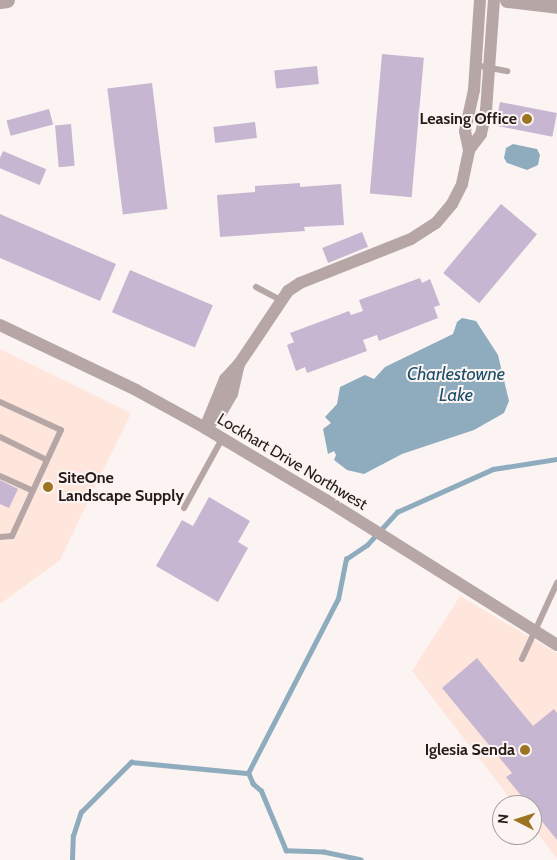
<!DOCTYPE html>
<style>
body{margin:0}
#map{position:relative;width:557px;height:860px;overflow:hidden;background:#fbf4f2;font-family:Cabin,sans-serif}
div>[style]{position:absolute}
.commercial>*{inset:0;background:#ffe6dd}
.water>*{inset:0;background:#8facbf}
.stream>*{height:4.5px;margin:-2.25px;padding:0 2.25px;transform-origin:2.25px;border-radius:2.25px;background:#8facbf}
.building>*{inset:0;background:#c7b6d1;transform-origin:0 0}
.service>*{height:6px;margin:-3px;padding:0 3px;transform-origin:3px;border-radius:3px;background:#b6a7a6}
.minor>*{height:12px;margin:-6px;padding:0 6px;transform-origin:6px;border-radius:6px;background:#b6a7a6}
.tertiary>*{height:15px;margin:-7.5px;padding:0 7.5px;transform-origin:7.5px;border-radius:7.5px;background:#b6a7a6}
.dots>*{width:14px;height:14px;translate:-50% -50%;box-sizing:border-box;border:2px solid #fbf4f2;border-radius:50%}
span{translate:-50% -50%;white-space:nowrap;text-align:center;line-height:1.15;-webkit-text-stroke:4px #fbf4f2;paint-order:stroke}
.poi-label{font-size:16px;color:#271c18;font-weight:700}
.right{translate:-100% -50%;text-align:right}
.left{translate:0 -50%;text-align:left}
.street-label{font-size:16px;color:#271c18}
.water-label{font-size:18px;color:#1b4e6a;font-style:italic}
.north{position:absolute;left:492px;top:795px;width:50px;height:50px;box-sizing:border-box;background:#fbf4f2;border:1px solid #a69e9b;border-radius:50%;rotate:275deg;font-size:14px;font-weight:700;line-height:20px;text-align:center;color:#271c18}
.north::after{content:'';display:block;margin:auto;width:18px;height:22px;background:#9c7522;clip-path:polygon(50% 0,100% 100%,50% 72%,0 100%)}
</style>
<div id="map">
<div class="commercial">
<i style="clip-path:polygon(0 349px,131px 413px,60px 560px,0 604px)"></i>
<i style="clip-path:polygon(460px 596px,557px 653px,557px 859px,532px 826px,532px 805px,515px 805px,412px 671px)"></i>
</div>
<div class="water">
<i style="clip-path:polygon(513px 144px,537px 149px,540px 155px,538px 165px,527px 170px,507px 163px,504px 158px,506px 148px)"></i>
<i style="clip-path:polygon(462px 318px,476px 321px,498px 355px,509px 401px,504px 413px,474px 430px,402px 454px,364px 474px,347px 470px,334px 460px,336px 455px,334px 451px,328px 454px,323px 429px,331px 423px,325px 417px,337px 404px,340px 387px,365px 375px,374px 379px,385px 367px,453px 334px,457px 322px)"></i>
</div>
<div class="stream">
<i style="left:72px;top:860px;width:24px;rotate:-88deg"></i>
<i style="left:73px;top:836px;width:25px;rotate:-72deg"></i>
<i style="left:81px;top:812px;width:71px;rotate:-45deg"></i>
<i style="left:131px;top:762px;width:118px;rotate:5.4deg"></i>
<i style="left:361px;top:860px;width:38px;rotate:-168deg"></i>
<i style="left:324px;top:852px;width:38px;rotate:-178deg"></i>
<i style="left:286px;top:851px;width:65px;rotate:-112.6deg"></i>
<i style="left:261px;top:791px;width:11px;rotate:-139deg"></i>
<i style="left:253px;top:784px;width:12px;rotate:-114deg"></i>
<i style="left:248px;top:773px;width:196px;rotate:-62.7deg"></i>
<i style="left:338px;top:599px;width:41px;rotate:-78.7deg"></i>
<i style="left:346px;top:559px;width:25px;rotate:-34deg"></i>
<i style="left:367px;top:545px;width:45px;rotate:-47.7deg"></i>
<i style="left:397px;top:512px;width:105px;rotate:-24.1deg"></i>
<i style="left:493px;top:469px;width:65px;rotate:-8.9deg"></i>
</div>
<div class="building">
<i style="left:382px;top:54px;width:42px;height:140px;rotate:5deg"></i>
<i style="left:317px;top:66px;width:18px;height:43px;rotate:84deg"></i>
<i style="left:152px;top:83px;width:127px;height:45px;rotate:83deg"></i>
<i style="left:500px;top:102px;width:58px;height:24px;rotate:11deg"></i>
<i style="left:49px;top:109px;width:16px;height:44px;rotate:75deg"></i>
<i style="left:255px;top:122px;width:16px;height:42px;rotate:83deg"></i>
<i style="left:71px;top:124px;width:42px;height:16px;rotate:85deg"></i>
<i style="left:3px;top:151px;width:47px;height:17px;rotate:23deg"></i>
<i style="clip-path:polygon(300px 183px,300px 187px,341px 184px,344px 225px,304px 227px,305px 231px,220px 237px,217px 195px,255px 192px,255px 186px)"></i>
<i style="left:501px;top:204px;width:47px;height:90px;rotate:40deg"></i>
<i style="clip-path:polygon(0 214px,116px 264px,100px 301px,0 258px)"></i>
<i style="left:362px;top:232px;width:16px;height:43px;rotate:68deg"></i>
<i style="left:130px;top:270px;width:90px;height:46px;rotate:23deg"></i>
<i style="clip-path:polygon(420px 278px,422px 283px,430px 279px,440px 305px,434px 307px,438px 318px,379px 341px,377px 335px,363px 340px,367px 351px,307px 373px,305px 367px,296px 371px,287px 345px,294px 342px,290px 333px,349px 311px,351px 315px,363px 311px,359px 300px)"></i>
<i style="clip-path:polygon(0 480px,18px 489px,9px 508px,0 504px)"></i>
<i style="clip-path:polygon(209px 497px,250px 521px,238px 542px,248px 548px,218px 602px,156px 566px,182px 520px,193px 526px)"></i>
<i style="clip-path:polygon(477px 658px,533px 726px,554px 709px,557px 713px,557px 840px,506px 777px,512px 773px,442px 688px)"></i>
</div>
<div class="service">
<i style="left:475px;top:65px;width:33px;rotate:11deg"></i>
<i style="left:256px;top:287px;width:27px;rotate:28deg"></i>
<i style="left:0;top:402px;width:67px;rotate:24.7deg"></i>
<i style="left:61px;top:430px;width:117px;rotate:114.8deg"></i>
<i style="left:12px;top:536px;width:12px;rotate:175deg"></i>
<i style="left:0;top:437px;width:52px;rotate:26.1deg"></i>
<i style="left:0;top:476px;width:36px;rotate:24deg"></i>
<i style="left:184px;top:508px;width:79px;rotate:-61.2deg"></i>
<i style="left:522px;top:659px;width:84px;rotate:-65.3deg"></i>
</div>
<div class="minor">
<i style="left:469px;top:150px;width:20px;rotate:-53deg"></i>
<i style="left:481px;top:134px;width:24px;rotate:-78deg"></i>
<i style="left:486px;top:111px;width:111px;rotate:-85.9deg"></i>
<i style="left:0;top:325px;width:151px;rotate:25.5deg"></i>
<i style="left:136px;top:390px;width:79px;rotate:28.8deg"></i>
<i style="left:205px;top:428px;width:141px;rotate:30.8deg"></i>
<i style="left:326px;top:500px;width:273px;rotate:32.1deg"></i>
<i style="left:207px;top:427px;width:22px;rotate:-47deg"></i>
<i style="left:222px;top:411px;width:20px;rotate:-60deg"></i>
<i style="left:232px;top:394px;width:31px;rotate:-77deg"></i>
<i style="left:205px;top:428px;width:53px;rotate:-67.8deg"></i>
<i style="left:225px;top:379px;width:21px;rotate:-47deg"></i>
<i style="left:239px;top:364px;width:88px;rotate:-56.1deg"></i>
<i style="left:288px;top:291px;width:14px;rotate:-34deg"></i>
<i style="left:300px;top:283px;width:119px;rotate:-21.6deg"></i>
<i style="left:411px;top:239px;width:30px;rotate:-33deg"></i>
<i style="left:436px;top:223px;width:25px;rotate:-50deg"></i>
<i style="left:452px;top:204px;width:22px;rotate:-63deg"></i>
<i style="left:462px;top:184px;width:35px;rotate:-78deg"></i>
<i style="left:469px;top:150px;width:19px;rotate:-102deg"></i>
<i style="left:465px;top:131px;width:42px;rotate:-77.6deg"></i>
<i style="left:474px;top:90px;width:90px;rotate:-86.2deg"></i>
</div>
<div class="tertiary">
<i style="left:507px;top:0;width:50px;rotate:6.8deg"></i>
<i style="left:0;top:1px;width:7px;rotate:-8deg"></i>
</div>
<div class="dots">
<i style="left:527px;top:119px;background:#9c7522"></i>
<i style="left:48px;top:487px;background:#9c7522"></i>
<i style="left:525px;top:750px;background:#9c7522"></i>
</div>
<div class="poi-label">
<span class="right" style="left:517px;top:119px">Leasing Office</span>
<span class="left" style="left:58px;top:487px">SiteOne<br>Landscape Supply</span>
<span class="right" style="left:515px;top:750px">Iglesia Senda</span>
</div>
<div class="street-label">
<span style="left:292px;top:462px;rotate:31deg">Lockhart Drive Northwest</span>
</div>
<div class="water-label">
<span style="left:456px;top:385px">Charlestowne<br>Lake</span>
</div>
<div class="north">N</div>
</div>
